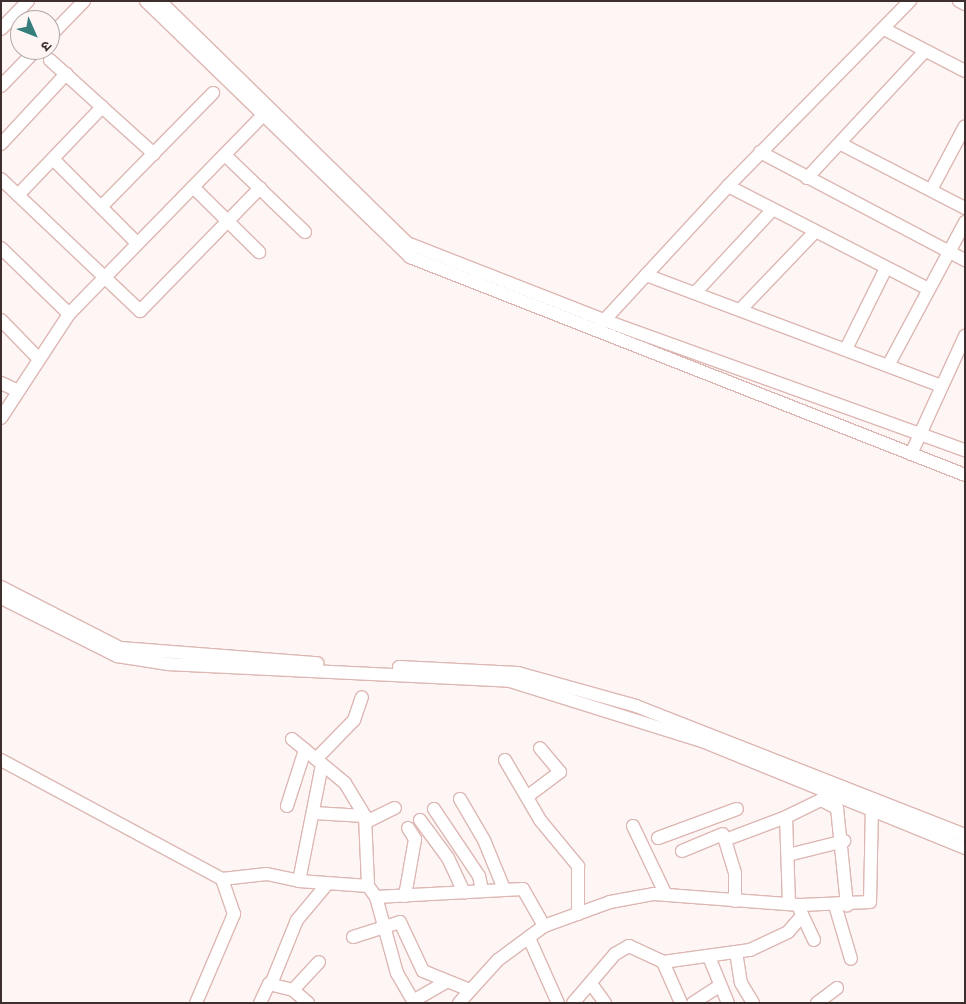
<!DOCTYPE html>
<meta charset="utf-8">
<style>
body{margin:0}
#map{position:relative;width:966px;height:1004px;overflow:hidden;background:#fef6f5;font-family:Georgia,"Noto Sans Devanagari",serif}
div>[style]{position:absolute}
.roads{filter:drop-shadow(1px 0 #ddb7b3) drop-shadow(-1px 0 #ddb7b3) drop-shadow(0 1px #ddb7b3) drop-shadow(0 -1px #ddb7b3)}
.minor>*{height:12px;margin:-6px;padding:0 6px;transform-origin:6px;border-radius:6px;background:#fff}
span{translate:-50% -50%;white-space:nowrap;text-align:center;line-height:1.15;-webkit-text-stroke:4px #fef6f5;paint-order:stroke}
.frame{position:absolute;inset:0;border:2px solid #3e2f2e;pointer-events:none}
.north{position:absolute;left:10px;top:10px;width:50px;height:50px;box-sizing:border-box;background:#fef6f5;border:1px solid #b1a6a5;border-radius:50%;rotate:134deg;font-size:14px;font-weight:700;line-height:20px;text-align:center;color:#3e2f2e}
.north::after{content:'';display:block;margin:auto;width:18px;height:22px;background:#367e7c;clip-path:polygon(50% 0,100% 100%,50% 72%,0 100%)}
</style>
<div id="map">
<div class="roads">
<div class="minor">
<i style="left:146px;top:1px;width:368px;rotate:44.1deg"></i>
<i style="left:410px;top:257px;width:596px;rotate:21.44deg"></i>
<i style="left:160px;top:1px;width:346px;rotate:44.4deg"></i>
<i style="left:407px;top:243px;width:211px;rotate:21.4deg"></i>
<i style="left:603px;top:320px;width:385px;rotate:19.8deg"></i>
<i style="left:959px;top:1px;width:7px;rotate:27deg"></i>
<i style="left:1px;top:29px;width:39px;rotate:-46deg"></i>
<i style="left:884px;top:29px;width:91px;rotate:27.4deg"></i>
<i style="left:50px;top:36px;width:49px;rotate:-45.8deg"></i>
<i style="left:50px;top:60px;width:140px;rotate:42.1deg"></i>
<i style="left:1px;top:86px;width:50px;rotate:-45.8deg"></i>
<i style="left:1px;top:144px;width:96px;rotate:-47.1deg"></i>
<i style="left:841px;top:144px;width:140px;rotate:27.3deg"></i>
<i style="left:760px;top:152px;width:232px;rotate:27.8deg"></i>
<i style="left:225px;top:155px;width:111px;rotate:43.9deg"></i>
<i style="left:53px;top:159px;width:119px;rotate:45deg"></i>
<i style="left:807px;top:178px;width:172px;rotate:-47.1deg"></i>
<i style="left:1px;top:179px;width:192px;rotate:43.5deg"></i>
<i style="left:140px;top:311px;width:172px;rotate:-45.7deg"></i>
<i style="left:728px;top:186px;width:225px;rotate:27.2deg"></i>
<i style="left:193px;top:187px;width:93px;rotate:44.6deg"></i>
<i style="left:931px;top:190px;width:72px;rotate:-62deg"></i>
<i style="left:18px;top:195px;width:122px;rotate:-46.3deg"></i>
<i style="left:101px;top:207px;width:160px;rotate:-45.5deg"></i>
<i style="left:1px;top:248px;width:95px;rotate:44.1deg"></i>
<i style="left:646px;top:275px;width:313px;rotate:20.6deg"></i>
<i style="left:695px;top:293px;width:113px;rotate:-47.1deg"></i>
<i style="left:742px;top:308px;width:105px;rotate:-46.2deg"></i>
<i style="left:1px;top:320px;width:53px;rotate:45.8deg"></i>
<i style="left:599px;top:326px;width:190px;rotate:-47.3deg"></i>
<i style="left:728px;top:186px;width:260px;rotate:-45.5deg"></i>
<i style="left:846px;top:349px;width:90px;rotate:-63.7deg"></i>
<i style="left:889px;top:364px;width:161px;rotate:-61.8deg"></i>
<i style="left:1px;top:383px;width:19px;rotate:25deg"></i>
<i style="left:1px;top:418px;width:124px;rotate:-56.8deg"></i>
<i style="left:69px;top:314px;width:277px;rotate:-45.7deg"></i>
<i style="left:911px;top:454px;width:130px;rotate:-65.4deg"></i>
<i style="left:1px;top:587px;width:134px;rotate:27.1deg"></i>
<i style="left:120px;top:648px;width:198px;rotate:4.4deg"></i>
<i style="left:1px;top:598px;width:130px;rotate:26.6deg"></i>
<i style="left:117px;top:656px;width:52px;rotate:8.9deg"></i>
<i style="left:168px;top:664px;width:342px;rotate:2.8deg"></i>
<i style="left:510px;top:681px;width:201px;rotate:17.4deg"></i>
<i style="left:702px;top:741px;width:284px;rotate:22.1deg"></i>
<i style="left:399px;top:667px;width:119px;rotate:2.9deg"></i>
<i style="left:518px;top:673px;width:123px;rotate:15.6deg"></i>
<i style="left:636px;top:706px;width:353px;rotate:21.4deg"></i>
<i style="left:292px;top:739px;width:69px;rotate:39.7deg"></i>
<i style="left:345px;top:783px;width:39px;rotate:59deg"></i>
<i style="left:365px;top:816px;width:70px;rotate:87.5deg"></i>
<i style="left:368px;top:886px;width:14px;rotate:54deg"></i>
<i style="left:376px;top:897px;width:79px;rotate:74.6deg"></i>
<i style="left:397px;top:973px;width:32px;rotate:60deg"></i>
<i style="left:413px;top:1001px;width:38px;rotate:-30deg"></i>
<i style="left:316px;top:759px;width:54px;rotate:-45.7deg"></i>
<i style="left:354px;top:720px;width:24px;rotate:-71deg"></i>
<i style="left:1px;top:760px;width:251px;rotate:28.3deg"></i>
<i style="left:222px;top:879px;width:45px;rotate:-6.3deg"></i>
<i style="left:267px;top:874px;width:33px;rotate:12deg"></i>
<i style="left:299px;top:881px;width:69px;rotate:4.1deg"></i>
<i style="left:505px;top:760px;width:69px;rotate:59.7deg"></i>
<i style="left:540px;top:820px;width:60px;rotate:50.4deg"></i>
<i style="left:578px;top:866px;width:48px;rotate:90deg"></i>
<i style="left:528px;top:796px;width:40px;rotate:-37deg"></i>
<i style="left:560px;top:772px;width:31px;rotate:-130deg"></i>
<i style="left:460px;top:799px;width:48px;rotate:59.7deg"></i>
<i style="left:484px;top:840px;width:53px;rotate:67.8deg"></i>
<i style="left:287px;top:806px;width:59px;rotate:-72.2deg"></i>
<i style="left:434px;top:809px;width:81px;rotate:56.1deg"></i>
<i style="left:479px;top:876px;width:14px;rotate:78deg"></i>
<i style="left:313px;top:813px;width:52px;rotate:3.3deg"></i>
<i style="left:786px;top:817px;width:39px;rotate:-26deg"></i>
<i style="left:821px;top:800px;width:18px;rotate:27deg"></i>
<i style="left:837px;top:808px;width:98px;rotate:84.1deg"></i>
<i style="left:420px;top:820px;width:47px;rotate:53.6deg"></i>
<i style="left:448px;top:858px;width:38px;rotate:65deg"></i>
<i style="left:366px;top:822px;width:32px;rotate:-26deg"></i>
<i style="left:633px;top:826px;width:76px;rotate:64.4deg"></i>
<i style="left:658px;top:838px;width:84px;rotate:-20.2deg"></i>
<i style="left:682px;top:851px;width:44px;rotate:-22.5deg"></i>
<i style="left:788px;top:855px;width:58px;rotate:-14deg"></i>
<i style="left:299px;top:881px;width:118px;rotate:-78.8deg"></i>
<i style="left:405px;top:896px;width:58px;rotate:-80deg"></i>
<i style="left:415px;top:839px;width:13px;rotate:-122deg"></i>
<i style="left:376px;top:897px;width:147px;rotate:-3.1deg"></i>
<i style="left:523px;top:889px;width:43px;rotate:60.4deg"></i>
<i style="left:735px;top:901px;width:28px;rotate:-90deg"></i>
<i style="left:735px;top:873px;width:34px;rotate:-107deg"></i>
<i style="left:725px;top:840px;width:65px;rotate:-20.7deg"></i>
<i style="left:786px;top:817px;width:86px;rotate:88deg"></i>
<i style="left:835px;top:905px;width:56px;rotate:73.5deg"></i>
<i style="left:800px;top:910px;width:33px;rotate:65deg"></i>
<i style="left:353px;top:937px;width:49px;rotate:-17.7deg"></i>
<i style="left:400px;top:922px;width:54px;rotate:64.9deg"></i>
<i style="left:423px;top:971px;width:48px;rotate:22.2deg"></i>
<i style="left:529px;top:938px;width:71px;rotate:66deg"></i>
<i style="left:736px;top:952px;width:31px;rotate:81deg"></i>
<i style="left:741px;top:983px;width:23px;rotate:59deg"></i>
<i style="left:709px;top:957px;width:50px;rotate:67.6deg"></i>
<i style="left:663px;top:962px;width:45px;rotate:66.3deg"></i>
<i style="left:271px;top:984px;width:69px;rotate:-67.9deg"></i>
<i style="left:297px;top:920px;width:48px;rotate:-50deg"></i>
<i style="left:592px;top:985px;width:22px;rotate:54deg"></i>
<i style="left:293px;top:990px;width:38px;rotate:-47deg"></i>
<i style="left:196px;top:1003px;width:97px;rotate:-66.9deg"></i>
<i style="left:234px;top:914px;width:37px;rotate:-109deg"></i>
<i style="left:260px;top:1003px;width:21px;rotate:-65deg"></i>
<i style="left:269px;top:984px;width:25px;rotate:14deg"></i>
<i style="left:293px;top:990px;width:20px;rotate:41deg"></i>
<i style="left:459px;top:1003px;width:58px;rotate:-47.8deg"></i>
<i style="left:498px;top:960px;width:57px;rotate:-36.5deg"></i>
<i style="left:544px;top:926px;width:70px;rotate:-20deg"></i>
<i style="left:610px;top:902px;width:45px;rotate:-10.3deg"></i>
<i style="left:654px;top:894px;width:146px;rotate:4.3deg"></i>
<i style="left:800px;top:905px;width:70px;rotate:-2.5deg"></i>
<i style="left:870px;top:902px;width:93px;rotate:-88.8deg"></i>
<i style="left:573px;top:1003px;width:65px;rotate:-49.4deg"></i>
<i style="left:615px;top:954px;width:16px;rotate:-30deg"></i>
<i style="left:629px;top:946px;width:38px;rotate:25deg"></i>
<i style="left:663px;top:962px;width:88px;rotate:-7.9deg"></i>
<i style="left:750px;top:950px;width:42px;rotate:-25.3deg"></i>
<i style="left:788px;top:932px;width:20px;rotate:-49deg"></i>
<i style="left:693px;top:1003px;width:30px;rotate:-33deg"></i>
<i style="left:817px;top:1003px;width:25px;rotate:-37deg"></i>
</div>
</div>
<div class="frame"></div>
<div class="north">उ</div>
</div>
